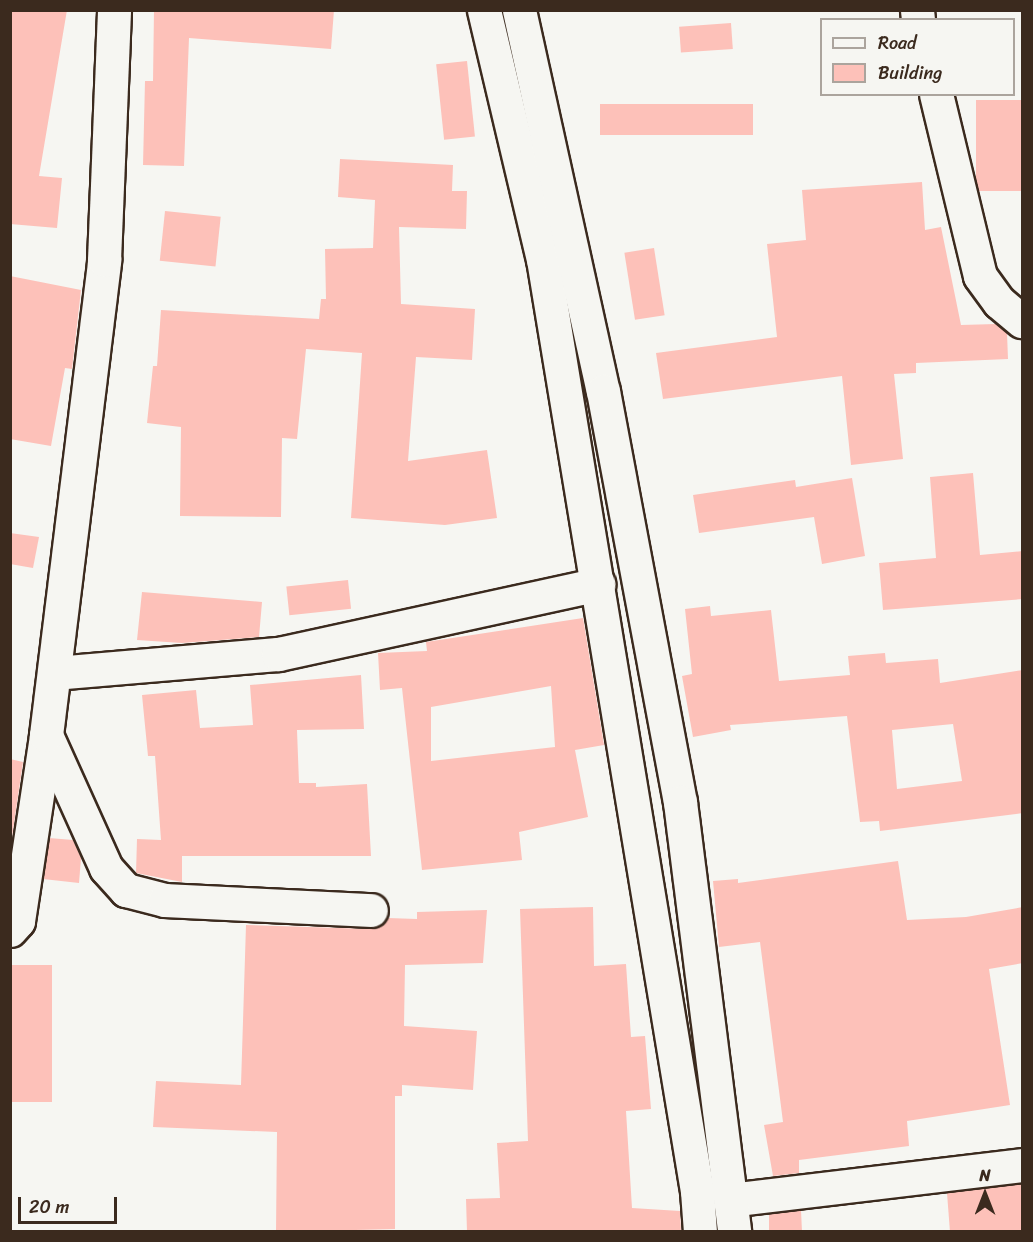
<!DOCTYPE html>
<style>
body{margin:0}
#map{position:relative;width:1033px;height:1242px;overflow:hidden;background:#f6f6f2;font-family:Sriracha,sans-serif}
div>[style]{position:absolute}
.building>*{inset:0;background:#fdc1b9;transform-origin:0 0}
.roads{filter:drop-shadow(2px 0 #3b2a1e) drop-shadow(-2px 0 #3b2a1e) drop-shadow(0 2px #3b2a1e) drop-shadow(0 -2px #3b2a1e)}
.street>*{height:33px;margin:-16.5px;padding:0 16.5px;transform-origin:16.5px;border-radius:16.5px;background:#f6f6f2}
.secondary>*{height:33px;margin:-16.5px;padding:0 16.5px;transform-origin:16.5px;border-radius:16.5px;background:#f6f6f2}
span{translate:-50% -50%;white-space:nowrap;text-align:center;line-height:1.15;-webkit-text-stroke:5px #f6f6f2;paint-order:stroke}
.frame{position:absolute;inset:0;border:12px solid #3b2a1e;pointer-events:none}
.legend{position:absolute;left:820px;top:18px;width:195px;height:78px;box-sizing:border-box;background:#f6f6f2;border:2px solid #aba49d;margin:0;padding:8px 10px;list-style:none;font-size:18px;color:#3b2a1e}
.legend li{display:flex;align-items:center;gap:12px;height:30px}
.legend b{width:30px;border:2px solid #aba49d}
.north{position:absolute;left:955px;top:1164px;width:60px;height:60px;-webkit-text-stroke:4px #f6f6f2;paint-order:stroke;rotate:0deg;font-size:16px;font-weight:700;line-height:24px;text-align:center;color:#3b2a1e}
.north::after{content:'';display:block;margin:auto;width:21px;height:27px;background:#3b2a1e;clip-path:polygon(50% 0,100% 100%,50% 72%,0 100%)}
.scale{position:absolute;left:18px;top:1197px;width:99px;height:27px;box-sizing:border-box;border:3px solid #3b2a1e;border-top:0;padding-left:8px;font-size:18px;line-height:21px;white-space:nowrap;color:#3b2a1e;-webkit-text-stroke:4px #f6f6f2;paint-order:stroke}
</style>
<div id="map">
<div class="building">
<i style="clip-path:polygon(10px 10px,67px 10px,39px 176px,62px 178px,57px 228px,10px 224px)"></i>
<i style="clip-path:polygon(154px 10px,334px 10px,331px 49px,189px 38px,184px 166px,143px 165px,145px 81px,153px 81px)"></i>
<i style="left:731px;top:23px;width:26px;height:52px;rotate:86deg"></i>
<i style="left:467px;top:61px;width:76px;height:31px;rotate:84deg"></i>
<i style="left:1023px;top:100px;width:91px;height:47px;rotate:90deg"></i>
<i style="left:753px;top:104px;width:31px;height:153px;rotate:90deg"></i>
<i style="clip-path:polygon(340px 159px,453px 165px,452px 191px,467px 191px,466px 229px,399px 227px,401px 304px,475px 309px,472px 360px,416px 357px,408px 461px,487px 450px,497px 518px,445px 525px,351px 518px,362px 353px,306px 349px,297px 439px,282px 438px,281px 517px,180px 516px,181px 427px,147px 423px,153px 366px,157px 366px,161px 310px,319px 319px,321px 299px,326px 299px,325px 249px,373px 248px,375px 200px,338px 197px)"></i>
<i style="clip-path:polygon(922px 182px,925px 230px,941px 227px,961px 325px,996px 324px,1007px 333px,1008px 359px,916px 363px,916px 373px,894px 374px,903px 459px,851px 465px,842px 376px,663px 399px,656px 353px,777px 337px,767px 244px,806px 240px,802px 190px)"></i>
<i style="left:165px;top:211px;width:56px;height:50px;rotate:6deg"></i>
<i style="left:654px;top:248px;width:68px;height:30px;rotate:81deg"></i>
<i style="clip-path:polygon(10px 276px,81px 290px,72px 369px,65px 368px,51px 446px,10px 439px)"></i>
<i style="clip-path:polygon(973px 473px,980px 555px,1023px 551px,1023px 599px,883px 610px,879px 563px,936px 558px,930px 477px)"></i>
<i style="clip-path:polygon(852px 478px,865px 556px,822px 564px,814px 517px,699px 533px,693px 495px,795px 480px,796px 487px)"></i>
<i style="clip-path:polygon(10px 533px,39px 537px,33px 568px,10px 564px)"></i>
<i style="left:348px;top:580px;width:29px;height:62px;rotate:84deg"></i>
<i style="clip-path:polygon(142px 592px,262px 602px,259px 637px,182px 643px,137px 640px)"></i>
<i style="clip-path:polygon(evenodd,710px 606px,711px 616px,771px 610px,779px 681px,850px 675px,848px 656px,885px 653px,886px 663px,938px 659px,940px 683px,1023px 670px,1023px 813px,880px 831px,879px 821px,860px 822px,847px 716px,730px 725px,731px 730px,693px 737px,682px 676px,692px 674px,685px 609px,710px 606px,953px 724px,962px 781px,897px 789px,892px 730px,953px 724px)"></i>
<i style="clip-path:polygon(evenodd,583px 618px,604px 745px,575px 750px,588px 817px,519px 832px,522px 860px,422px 870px,402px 688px,380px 690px,378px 653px,427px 651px,426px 642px,583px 618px,551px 686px,555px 747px,431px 761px,431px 707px,551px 686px)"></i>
<i style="clip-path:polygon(361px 675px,364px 729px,297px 730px,299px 783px,316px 783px,316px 787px,367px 784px,371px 856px,182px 856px,182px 882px,136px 873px,137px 839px,161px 840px,155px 756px,148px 756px,142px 695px,196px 690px,200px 728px,253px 725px,250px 685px)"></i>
<i style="clip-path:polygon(10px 759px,23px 762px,12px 837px,10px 837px)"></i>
<i style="clip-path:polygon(49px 838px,73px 840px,81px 858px,79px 883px,43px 879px)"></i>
<i style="clip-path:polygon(898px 861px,907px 920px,966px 917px,1023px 907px,1023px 963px,989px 969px,1010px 1105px,907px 1121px,909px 1146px,799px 1160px,799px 1173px,773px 1176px,764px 1125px,783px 1122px,760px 942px,719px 947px,713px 881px,738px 879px,738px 883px)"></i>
<i style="clip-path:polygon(593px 907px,594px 966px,626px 964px,631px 1037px,645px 1036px,651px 1109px,626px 1111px,632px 1208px,680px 1211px,681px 1232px,467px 1232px,466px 1199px,500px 1198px,497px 1143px,528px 1141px,520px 909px)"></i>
<i style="clip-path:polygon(487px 910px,483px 963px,405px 965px,404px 1026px,477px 1031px,473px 1090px,402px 1085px,402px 1096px,395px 1096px,395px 1229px,276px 1232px,277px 1132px,153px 1127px,156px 1081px,241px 1085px,246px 925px,370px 929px,380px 926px,388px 918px,417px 919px,417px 912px)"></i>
<i style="left:10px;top:965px;width:42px;height:137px"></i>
<i style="clip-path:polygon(1023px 1184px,1023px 1232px,950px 1232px,947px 1193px)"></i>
<i style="clip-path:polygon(801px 1210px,802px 1232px,769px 1232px,769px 1214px)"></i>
</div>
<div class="roads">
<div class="street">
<i style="left:917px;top:10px;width:10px;rotate:84deg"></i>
<i style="left:936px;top:94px;width:187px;rotate:76.4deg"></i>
<i style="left:980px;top:276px;width:32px;rotate:54deg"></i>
<i style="left:999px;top:302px;width:30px;rotate:40deg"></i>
<i style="left:55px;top:673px;width:224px;rotate:-4.9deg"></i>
<i style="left:278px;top:654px;width:328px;rotate:-12.3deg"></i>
<i style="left:46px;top:735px;width:146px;rotate:65.7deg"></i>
<i style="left:106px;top:868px;width:30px;rotate:48deg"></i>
<i style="left:126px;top:890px;width:40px;rotate:14.4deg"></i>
<i style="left:165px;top:900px;width:206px;rotate:2.8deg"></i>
<i style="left:10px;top:930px;width:12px;rotate:-48deg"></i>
<i style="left:18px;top:921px;width:188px;rotate:-81.4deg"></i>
<i style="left:46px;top:735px;width:479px;rotate:-83deg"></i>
<i style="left:104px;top:260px;width:250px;rotate:-87.7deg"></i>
<i style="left:730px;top:1200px;width:294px;rotate:-6.8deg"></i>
</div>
<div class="secondary">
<i style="left:484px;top:10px;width:256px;rotate:76.7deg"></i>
<i style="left:543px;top:259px;width:945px;rotate:80.62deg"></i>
<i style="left:697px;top:1191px;width:41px;rotate:85.8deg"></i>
<i style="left:519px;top:10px;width:390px;rotate:77.6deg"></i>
<i style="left:603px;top:391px;width:418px;rotate:79.4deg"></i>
<i style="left:680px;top:802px;width:433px;rotate:82.8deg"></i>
</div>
</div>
<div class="frame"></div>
<ul class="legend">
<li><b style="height:8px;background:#f6f6f2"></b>Road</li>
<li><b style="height:16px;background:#fdc1b9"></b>Building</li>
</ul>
<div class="north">N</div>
<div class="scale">20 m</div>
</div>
